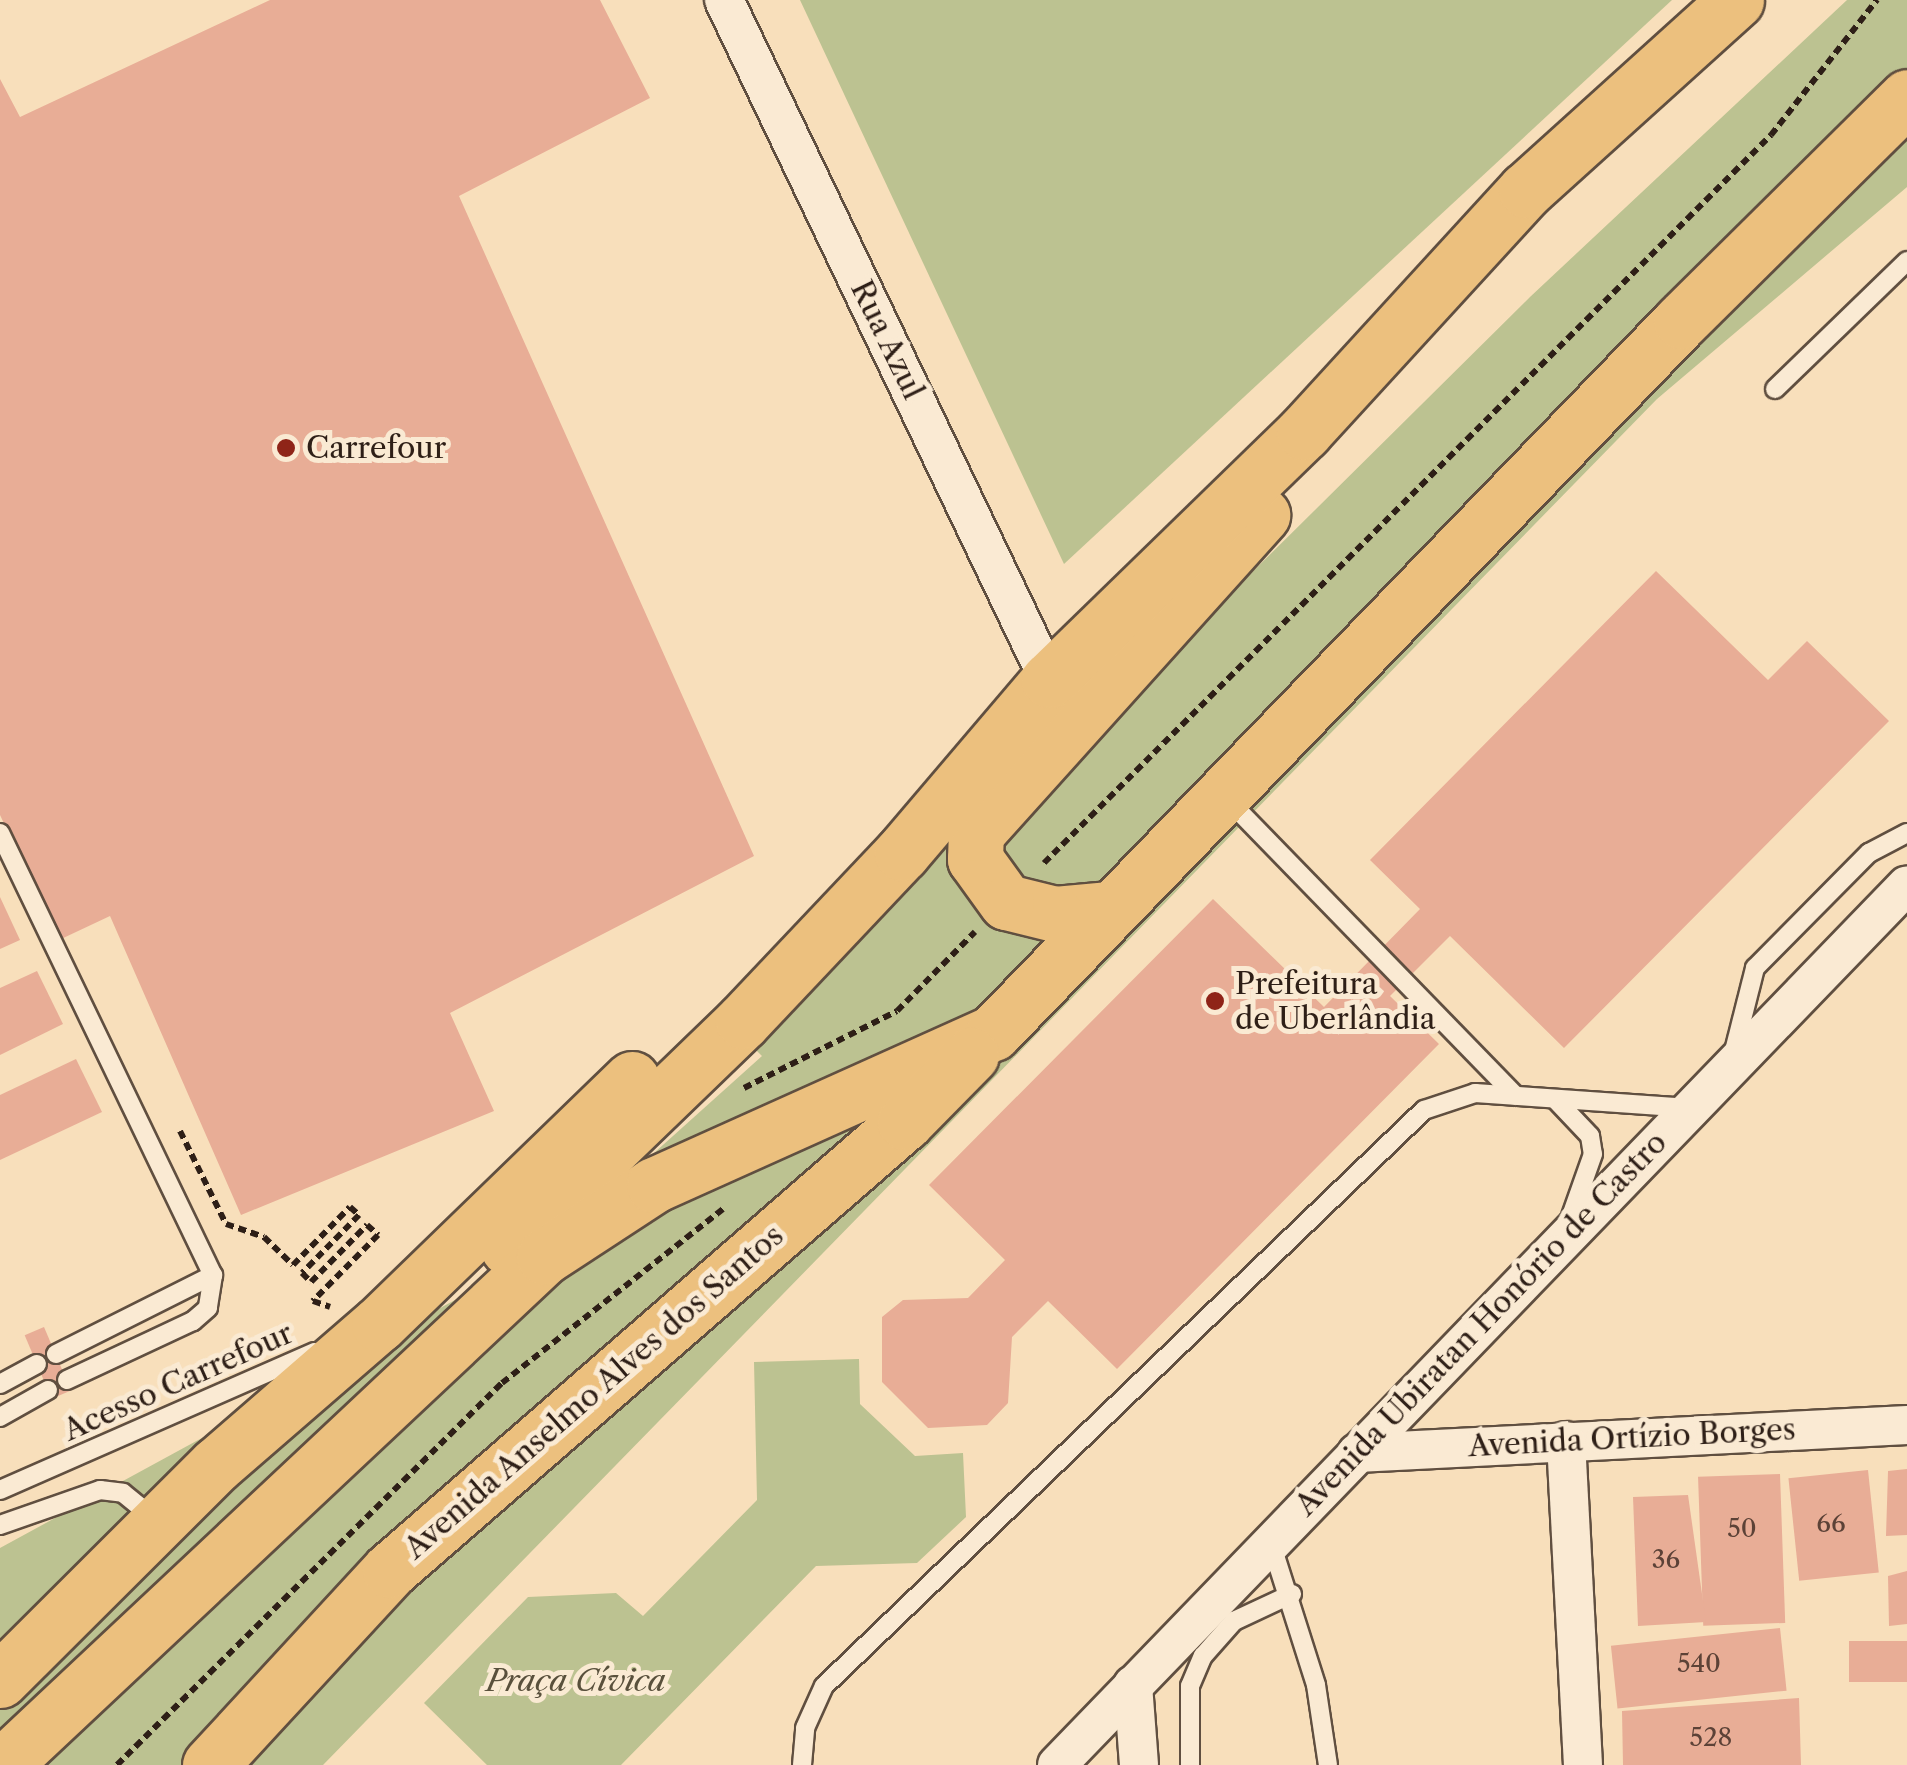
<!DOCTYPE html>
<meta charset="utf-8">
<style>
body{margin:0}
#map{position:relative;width:1907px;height:1765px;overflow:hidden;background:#f8dfbb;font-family:"Libre Caslon Text",serif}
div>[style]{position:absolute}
.green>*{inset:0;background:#bcc291}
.building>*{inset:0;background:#e8ad96;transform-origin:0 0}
.path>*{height:6px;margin-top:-3px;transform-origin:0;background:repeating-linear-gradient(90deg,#2e1f17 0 8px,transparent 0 13px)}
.roads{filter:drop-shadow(2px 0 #604f40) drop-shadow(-2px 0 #604f40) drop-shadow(0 2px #604f40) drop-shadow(0 -2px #604f40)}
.lane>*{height:18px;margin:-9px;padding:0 9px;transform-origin:9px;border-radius:9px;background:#faead3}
.street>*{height:38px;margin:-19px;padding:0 19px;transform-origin:19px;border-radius:19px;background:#faead3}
.primary>*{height:55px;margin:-27.5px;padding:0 27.5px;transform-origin:27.5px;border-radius:27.5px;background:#ecc07e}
.dots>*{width:28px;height:28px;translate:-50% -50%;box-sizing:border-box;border:5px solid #faead3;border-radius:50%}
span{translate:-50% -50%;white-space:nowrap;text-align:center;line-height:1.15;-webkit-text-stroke:10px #faead3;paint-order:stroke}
.number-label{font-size:25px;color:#5c4237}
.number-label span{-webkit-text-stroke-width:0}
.street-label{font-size:30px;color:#2e1f17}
.poi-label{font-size:30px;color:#2e1f17}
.left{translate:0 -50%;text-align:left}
.park-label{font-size:30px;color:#59503c;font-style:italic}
</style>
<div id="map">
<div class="green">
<i style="clip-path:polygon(800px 0,1672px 0,1064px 564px)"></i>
<i style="clip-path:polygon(1847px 0,1907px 0,1907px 187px,1657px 399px,323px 1765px,0 1765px,0 1548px,545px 1251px,762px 1056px,747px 1041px,974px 817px,990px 832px,1530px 297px)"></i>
<i style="clip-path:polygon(859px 1359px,860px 1404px,915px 1456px,963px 1453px,966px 1517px,917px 1563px,816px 1566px,621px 1765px,487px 1765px,424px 1703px,528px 1597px,616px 1593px,643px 1616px,757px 1500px,754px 1362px)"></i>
</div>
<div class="building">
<i style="clip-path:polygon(270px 0,600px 0,650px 98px,459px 196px,754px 856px,450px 1013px,494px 1111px,241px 1215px,110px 916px,59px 940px,0 815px,0 79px,20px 117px)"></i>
<i style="clip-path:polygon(1656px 571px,1768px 680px,1807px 641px,1889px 721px,1564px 1048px,1450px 936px,1390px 996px,1439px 1044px,1117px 1369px,1048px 1301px,1012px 1337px,1008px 1403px,987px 1425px,928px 1428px,882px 1382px,882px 1317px,903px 1300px,968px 1298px,1005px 1260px,929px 1185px,1213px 899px,1324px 1007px,1420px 909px,1370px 860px)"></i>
<i style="clip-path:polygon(0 897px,20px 940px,0 949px)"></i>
<i style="clip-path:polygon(37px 971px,63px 1024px,0 1055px,0 988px)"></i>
<i style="clip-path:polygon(76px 1059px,102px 1112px,0 1160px,0 1095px)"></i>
<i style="left:44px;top:1327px;width:69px;height:21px;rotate:67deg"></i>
<i style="clip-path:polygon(1907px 1469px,1907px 1535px,1886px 1536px,1888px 1471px)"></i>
<i style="left:1868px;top:1470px;width:103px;height:80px;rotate:84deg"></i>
<i style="left:1780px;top:1474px;width:149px;height:82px;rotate:88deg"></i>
<i style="clip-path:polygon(1688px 1495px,1706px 1622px,1638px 1626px,1633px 1497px)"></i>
<i style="clip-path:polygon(1907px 1571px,1907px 1624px,1889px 1626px,1888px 1576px)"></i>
<i style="left:1780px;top:1628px;width:63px;height:170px;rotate:84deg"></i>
<i style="left:1907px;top:1641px;width:41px;height:58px;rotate:90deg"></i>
<i style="clip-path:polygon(1799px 1698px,1801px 1765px,1623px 1765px,1622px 1711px)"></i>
</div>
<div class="path">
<i style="left:1044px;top:863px;width:1029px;rotate:-45.04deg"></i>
<i style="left:1771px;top:135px;width:172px;rotate:-51.9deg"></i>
<i style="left:744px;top:1088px;width:171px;rotate:-26.7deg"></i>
<i style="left:897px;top:1011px;width:111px;rotate:-45.4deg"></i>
<i style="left:180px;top:1131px;width:104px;rotate:63.7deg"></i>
<i style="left:226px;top:1224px;width:40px;rotate:18.9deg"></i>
<i style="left:264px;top:1237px;width:40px;rotate:44deg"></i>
<i style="left:293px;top:1265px;width:81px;rotate:-45.5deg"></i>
<i style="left:350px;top:1207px;width:12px;rotate:42deg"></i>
<i style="left:359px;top:1215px;width:81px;rotate:134.5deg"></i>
<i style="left:302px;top:1273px;width:13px;rotate:45deg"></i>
<i style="left:311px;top:1282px;width:80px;rotate:-45.5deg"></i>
<i style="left:367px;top:1225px;width:15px;rotate:42deg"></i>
<i style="left:378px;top:1235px;width:93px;rotate:134.6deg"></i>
<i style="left:313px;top:1301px;width:18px;rotate:19deg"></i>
<i style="left:117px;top:1765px;width:542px;rotate:-44.78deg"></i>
<i style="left:502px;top:1383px;width:281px;rotate:-38.2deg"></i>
</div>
<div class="roads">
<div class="lane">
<i style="left:1775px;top:389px;width:184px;rotate:-44.1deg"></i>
<i style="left:1227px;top:799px;width:414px;rotate:45.8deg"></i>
<i style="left:0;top:833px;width:491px;rotate:64.3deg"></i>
<i style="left:213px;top:1275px;width:33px;rotate:99deg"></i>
<i style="left:208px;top:1308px;width:20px;rotate:139deg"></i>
<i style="left:193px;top:1321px;width:139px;rotate:154.9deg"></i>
<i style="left:1732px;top:1059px;width:94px;rotate:-75.8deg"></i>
<i style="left:1755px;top:968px;width:162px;rotate:-45.3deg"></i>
<i style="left:1869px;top:853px;width:43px;rotate:-27.8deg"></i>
<i style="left:1555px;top:1099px;width:51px;rotate:46.6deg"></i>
<i style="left:1590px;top:1136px;width:18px;rotate:81deg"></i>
<i style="left:1593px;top:1154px;width:69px;rotate:109.5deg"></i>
<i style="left:56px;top:1354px;width:176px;rotate:-26.7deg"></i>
<i style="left:0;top:1384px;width:42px;rotate:-28.4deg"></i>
<i style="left:0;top:1417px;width:55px;rotate:-29.4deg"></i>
<i style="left:0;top:1490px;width:343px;rotate:-23.7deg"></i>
<i style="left:0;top:1525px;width:106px;rotate:-19.3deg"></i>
<i style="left:100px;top:1490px;width:23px;rotate:7deg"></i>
<i style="left:123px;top:1493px;width:40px;rotate:39deg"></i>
<i style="left:1271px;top:1543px;width:149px;rotate:72.4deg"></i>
<i style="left:1316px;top:1685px;width:81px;rotate:81.5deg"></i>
<i style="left:802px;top:1765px;width:37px;rotate:-85deg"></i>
<i style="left:805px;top:1728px;width:46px;rotate:-65.7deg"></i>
<i style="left:824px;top:1686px;width:832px;rotate:-43.83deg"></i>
<i style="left:1424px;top:1110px;width:54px;rotate:-18.4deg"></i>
<i style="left:1475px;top:1093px;width:215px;rotate:4deg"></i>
<i style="left:1190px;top:1765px;width:79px;rotate:-90deg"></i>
<i style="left:1190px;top:1686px;width:33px;rotate:-67deg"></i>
<i style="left:1203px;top:1656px;width:47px;rotate:-48.5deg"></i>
<i style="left:1234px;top:1621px;width:64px;rotate:-25deg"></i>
</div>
<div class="street">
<i style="left:724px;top:0;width:754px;rotate:64.45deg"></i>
<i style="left:1566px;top:1441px;width:324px;rotate:87deg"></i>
<i style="left:1357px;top:1453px;width:551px;rotate:-2.91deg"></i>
<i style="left:1133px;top:1685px;width:80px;rotate:85.7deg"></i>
<i style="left:1057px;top:1765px;width:1223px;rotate:-45.99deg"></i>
</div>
<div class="primary">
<i style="left:1110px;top:909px;width:55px;rotate:174.8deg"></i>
<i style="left:1055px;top:914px;width:50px;rotate:-166.2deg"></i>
<i style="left:1006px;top:902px;width:53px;rotate:-125.8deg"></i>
<i style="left:975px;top:859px;width:26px;rotate:-88deg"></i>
<i style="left:976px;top:833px;width:428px;rotate:-48deg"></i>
<i style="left:508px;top:1248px;width:327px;rotate:-44deg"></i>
<i style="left:743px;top:1021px;width:231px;rotate:-46.6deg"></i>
<i style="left:902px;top:853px;width:227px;rotate:-49.6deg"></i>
<i style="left:1049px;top:680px;width:356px;rotate:-44.2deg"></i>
<i style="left:1304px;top:432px;width:328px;rotate:-47.5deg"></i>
<i style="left:1526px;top:190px;width:283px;rotate:-42.1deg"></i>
<i style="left:0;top:1680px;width:305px;rotate:-44.9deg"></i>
<i style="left:216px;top:1465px;width:216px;rotate:-40.9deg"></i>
<i style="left:379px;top:1324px;width:352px;rotate:-44.1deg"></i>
<i style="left:3px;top:1765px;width:742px;rotate:-43.2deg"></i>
<i style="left:544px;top:1257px;width:131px;rotate:-33.2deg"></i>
<i style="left:654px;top:1185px;width:372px;rotate:-24.2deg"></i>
<i style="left:993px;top:1033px;width:990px;rotate:-45.98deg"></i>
<i style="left:1681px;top:321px;width:318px;rotate:-44.7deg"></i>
<i style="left:210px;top:1765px;width:265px;rotate:-47.3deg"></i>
<i style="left:390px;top:1570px;width:683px;rotate:-41.02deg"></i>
<i style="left:905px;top:1122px;width:94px;rotate:-45.4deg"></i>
</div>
</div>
<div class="dots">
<i style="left:286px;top:448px;background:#8f2418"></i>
<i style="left:1215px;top:1001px;background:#8f2418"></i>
</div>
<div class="number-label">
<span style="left:1831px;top:1524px">66</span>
<span style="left:1742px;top:1529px">50</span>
<span style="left:1666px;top:1560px">36</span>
<span style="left:1699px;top:1664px">540</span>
<span style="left:1711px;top:1738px">528</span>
</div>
<div class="street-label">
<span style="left:887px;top:340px;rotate:64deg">Rua Azul</span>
<span style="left:1481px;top:1324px;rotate:-46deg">Avenida Ubiratan Honório de Castro</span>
<span style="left:178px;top:1382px;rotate:-24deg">Acesso Carrefour</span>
<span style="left:594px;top:1392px;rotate:-41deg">Avenida Anselmo Alves dos Santos</span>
<span style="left:1632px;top:1438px;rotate:-3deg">Avenida Ortízio Borges</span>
</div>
<div class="poi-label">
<span class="left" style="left:306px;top:448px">Carrefour</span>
<span class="left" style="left:1235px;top:1001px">Prefeitura<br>de Uberlândia</span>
</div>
<div class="park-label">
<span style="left:576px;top:1681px">Praça Cívica</span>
</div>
</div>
